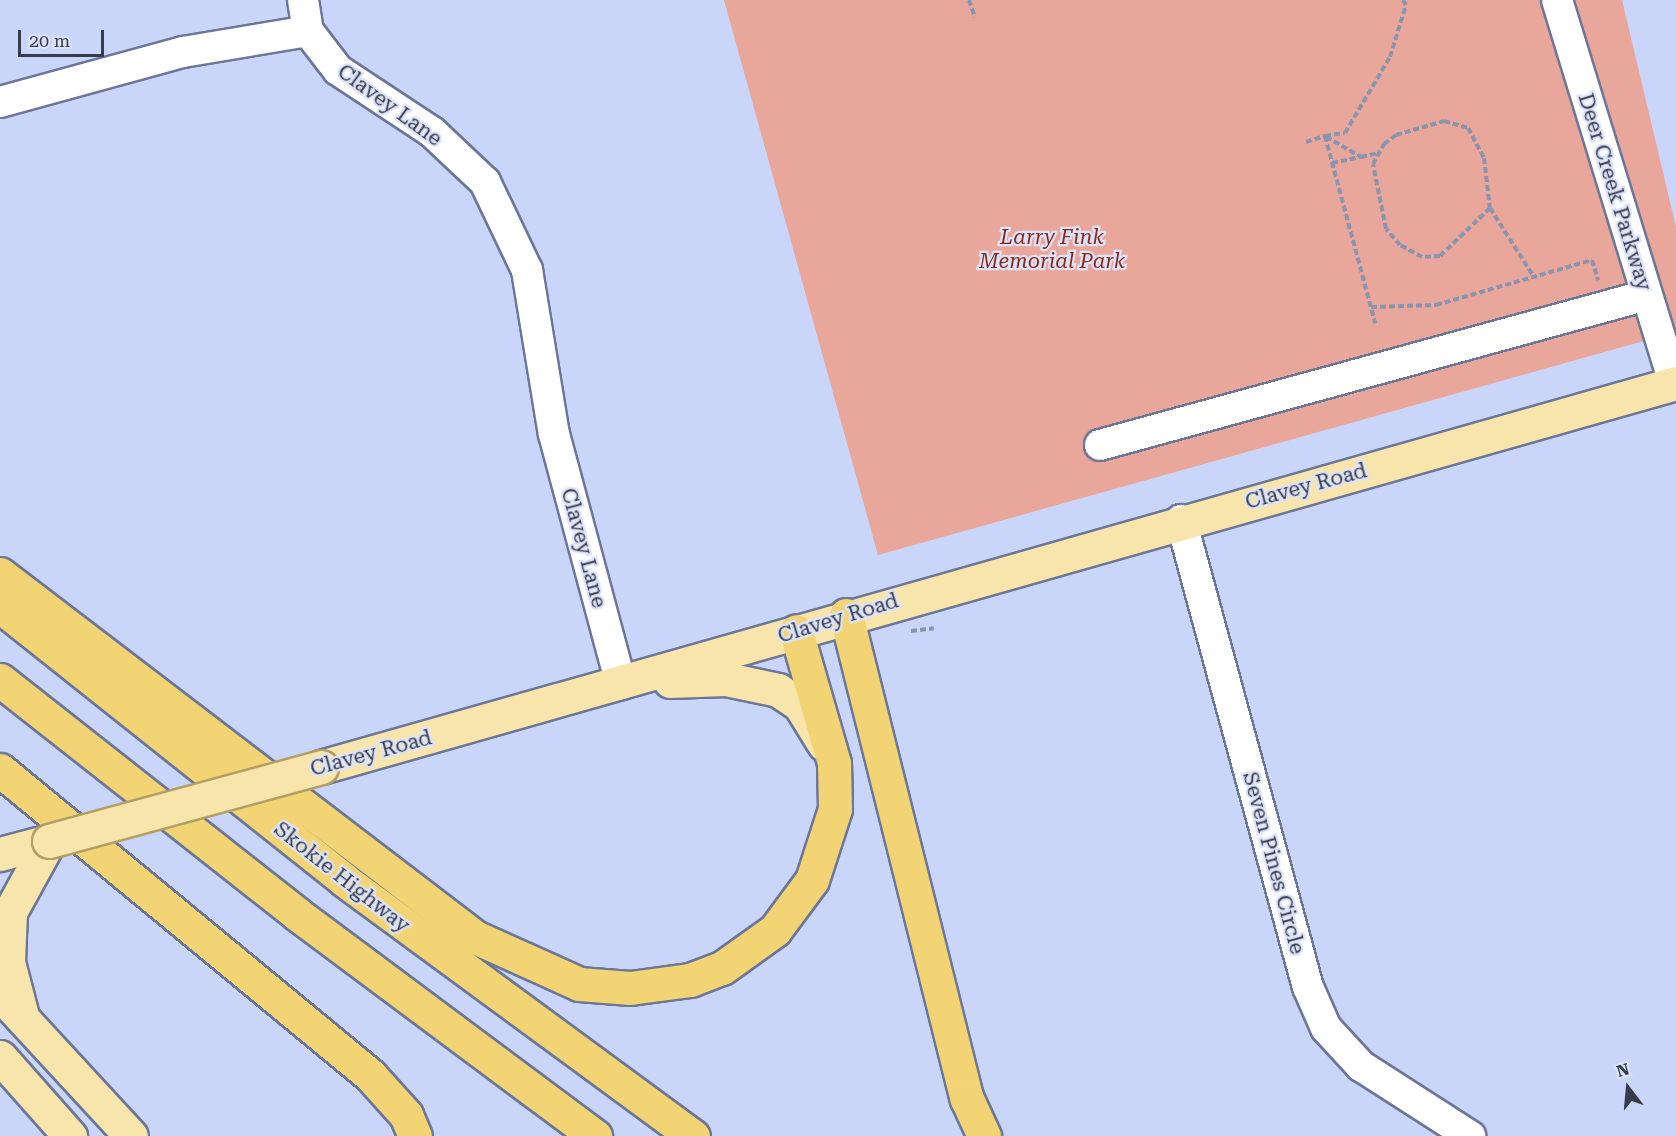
<!DOCTYPE html>
<style>
body{margin:0}
#map{position:relative;width:1676px;height:1136px;overflow:hidden;background:#cad5fa;font-family:"Roboto Serif",serif}
div>[style]{position:absolute}
.green>*{inset:0;background:#e8a79a}
.path>*{height:4px;margin-top:-2px;transform-origin:0;background:repeating-linear-gradient(90deg,#8b94af 0 6px,transparent 0 9px)}
.roads{filter:drop-shadow(2px 0 #6c7697) drop-shadow(-2px 0 #6c7697) drop-shadow(0 2px #6c7697) drop-shadow(0 -2px #6c7697)}
.minor>*{height:30px;margin:-15px;padding:0 15px;transform-origin:15px;border-radius:15px;background:#fff}
.major>*{height:33px;margin:-16.5px;padding:0 16.5px;transform-origin:16.5px;border-radius:16.5px;background:#f8e5ac}
.highway>*{height:33px;margin:-16.5px;padding:0 16.5px;transform-origin:16.5px;border-radius:16.5px;background:#f3d474}
.bridges{filter:drop-shadow(2px 0 #b19f65) drop-shadow(-2px 0 #b19f65) drop-shadow(0 2px #b19f65) drop-shadow(0 -2px #b19f65)}
.major-bridge>*{height:33px;margin:-16.5px;padding:0 16.5px;transform-origin:16.5px;border-radius:16.5px;background:#f8e5ac}
span{translate:-50% -50%;white-space:nowrap;text-align:center;line-height:1.15;-webkit-text-stroke:4.5px #dce3f9;paint-order:stroke}
.street-label{font-size:21px;color:#373c4a}
.park-label{font-size:21px;color:#8a2a1b;font-style:italic}
.north{position:absolute;left:1598px;top:1058px;width:60px;height:60px;-webkit-text-stroke:4px #dce3f9;paint-order:stroke;rotate:344deg;font-size:16px;font-weight:700;line-height:24px;text-align:center;color:#373c4a}
.north::after{content:'';display:block;margin:auto;width:21px;height:27px;background:#373c4a;clip-path:polygon(50% 0,100% 100%,50% 72%,0 100%)}
.scale{position:absolute;left:18px;top:30px;width:86px;height:27px;box-sizing:border-box;border:3px solid #373c4a;border-top:0;padding-left:8px;font-size:18px;line-height:21px;white-space:nowrap;color:#373c4a;-webkit-text-stroke:4px #dce3f9;paint-order:stroke}
</style>
<div id="map">
<div class="green">
<i style="clip-path:polygon(724px 0,1622px 0,1676px 227px,1676px 332px,878px 555px)"></i>
</div>
<div class="path">
<i style="left:969px;top:0;width:18px;rotate:71deg"></i>
<i style="left:1325px;top:136px;width:20px;rotate:-9deg"></i>
<i style="left:1345px;top:133px;width:88px;rotate:-59.4deg"></i>
<i style="left:1390px;top:57px;width:54px;rotate:-72.9deg"></i>
<i style="left:1406px;top:5px;width:6px;rotate:-121deg"></i>
<i style="left:1326px;top:137px;width:40px;rotate:29.7deg"></i>
<i style="left:1361px;top:157px;width:17px;rotate:-13deg"></i>
<i style="left:1306px;top:142px;width:20px;rotate:-18deg"></i>
<i style="left:1325px;top:136px;width:194px;rotate:75deg"></i>
<i style="left:1332px;top:163px;width:30px;rotate:-12deg"></i>
<i style="left:1490px;top:208px;width:69px;rotate:136.2deg"></i>
<i style="left:1440px;top:256px;width:18px;rotate:177deg"></i>
<i style="left:1422px;top:257px;width:25px;rotate:-151deg"></i>
<i style="left:1400px;top:245px;width:21px;rotate:-131deg"></i>
<i style="left:1386px;top:229px;width:66px;rotate:-101.3deg"></i>
<i style="left:1373px;top:164px;width:23px;rotate:-61deg"></i>
<i style="left:1384px;top:144px;width:15px;rotate:-37deg"></i>
<i style="left:1396px;top:135px;width:50px;rotate:-16.3deg"></i>
<i style="left:1444px;top:121px;width:25px;rotate:16deg"></i>
<i style="left:1468px;top:128px;width:34px;rotate:62deg"></i>
<i style="left:1484px;top:158px;width:50px;rotate:83.2deg"></i>
<i style="left:1490px;top:208px;width:82px;rotate:57.5deg"></i>
<i style="left:1371px;top:307px;width:65px;rotate:-1.8deg"></i>
<i style="left:1436px;top:305px;width:162px;rotate:-16.1deg"></i>
<i style="left:1592px;top:260px;width:21px;rotate:73deg"></i>
<i style="left:911px;top:631px;width:23px;rotate:-7deg"></i>
</div>
<div class="roads">
<div class="minor">
<i style="left:303px;top:0;width:31px;rotate:81deg"></i>
<i style="left:1557px;top:0;width:400px;rotate:73deg"></i>
<i style="left:0;top:102px;width:190px;rotate:-15.3deg"></i>
<i style="left:183px;top:52px;width:127px;rotate:-9.5deg"></i>
<i style="left:308px;top:31px;width:49px;rotate:52.4deg"></i>
<i style="left:338px;top:70px;width:113px;rotate:33.4deg"></i>
<i style="left:432px;top:132px;width:73px;rotate:43.3deg"></i>
<i style="left:485px;top:182px;width:98px;rotate:64.5deg"></i>
<i style="left:527px;top:270px;width:166px;rotate:80.7deg"></i>
<i style="left:554px;top:434px;width:259px;rotate:75deg"></i>
<i style="left:1100px;top:445px;width:567px;rotate:-15.33deg"></i>
<i style="left:1181px;top:520px;width:484px;rotate:74.8deg"></i>
<i style="left:1308px;top:987px;width:45px;rotate:66.3deg"></i>
<i style="left:1326px;top:1028px;width:52px;rotate:47.4deg"></i>
<i style="left:1361px;top:1066px;width:130px;rotate:32.7deg"></i>
</div>
<div class="major">
<i style="left:670px;top:681px;width:56px;rotate:-2deg"></i>
<i style="left:726px;top:679px;width:53px;rotate:11.9deg"></i>
<i style="left:778px;top:690px;width:27px;rotate:34deg"></i>
<i style="left:800px;top:705px;width:46px;rotate:58.4deg"></i>
<i style="left:321px;top:767px;width:1408px;rotate:-15.82deg"></i>
<i style="left:0;top:854px;width:51px;rotate:-14.9deg"></i>
<i style="left:0;top:994px;width:193px;rotate:47.3deg"></i>
<i style="left:22px;top:1016px;width:56px;rotate:-104.5deg"></i>
<i style="left:8px;top:962px;width:50px;rotate:-87.7deg"></i>
<i style="left:10px;top:912px;width:81px;rotate:-61.2deg"></i>
<i style="left:0;top:1057px;width:106px;rotate:48.5deg"></i>
</div>
<div class="highway">
<i style="left:0;top:574px;width:598px;rotate:37.39deg"></i>
<i style="left:475px;top:937px;width:114px;rotate:24.3deg"></i>
<i style="left:579px;top:984px;width:51px;rotate:4.5deg"></i>
<i style="left:630px;top:988px;width:61px;rotate:-7.6deg"></i>
<i style="left:690px;top:980px;width:34px;rotate:-21deg"></i>
<i style="left:722px;top:968px;width:65px;rotate:-35.6deg"></i>
<i style="left:775px;top:930px;width:62px;rotate:-53.5deg"></i>
<i style="left:812px;top:880px;width:75px;rotate:-72.1deg"></i>
<i style="left:835px;top:809px;width:46px;rotate:-91.2deg"></i>
<i style="left:834px;top:763px;width:137px;rotate:-106.1deg"></i>
<i style="left:0;top:606px;width:440px;rotate:38.5deg"></i>
<i style="left:344px;top:880px;width:433px;rotate:36.3deg"></i>
<i style="left:846px;top:615px;width:499px;rotate:76deg"></i>
<i style="left:967px;top:1099px;width:41px;rotate:65.3deg"></i>
<i style="left:0;top:680px;width:378px;rotate:38.2deg"></i>
<i style="left:297px;top:914px;width:372px;rotate:36.7deg"></i>
<i style="left:0;top:770px;width:480px;rotate:39.5deg"></i>
<i style="left:370px;top:1075px;width:54px;rotate:48deg"></i>
<i style="left:406px;top:1115px;width:23px;rotate:67deg"></i>
</div>
</div>
<div class="bridges">
<div class="major-bridge">
<i style="left:49px;top:841px;width:282px;rotate:-15.2deg"></i>
</div>
</div>
<div class="street-label">
<span style="left:390px;top:105px;rotate:36deg">Clavey Lane</span>
<span style="left:1615px;top:192px;rotate:73deg">Deer Creek Parkway</span>
<span style="left:1306px;top:486px;rotate:-15deg">Clavey Road</span>
<span style="left:584px;top:548px;rotate:75deg">Clavey Lane</span>
<span style="left:838px;top:618px;rotate:-17deg">Clavey Road</span>
<span style="left:371px;top:753px;rotate:-15deg">Clavey Road</span>
<span style="left:1274px;top:863px;rotate:75deg">Seven Pines Circle</span>
<span style="left:342px;top:877px;rotate:38deg">Skokie Highway</span>
</div>
<div class="park-label">
<span style="left:1052px;top:249px">Larry Fink<br>Memorial Park</span>
</div>
<div class="north">N</div>
<div class="scale">20 m</div>
</div>
